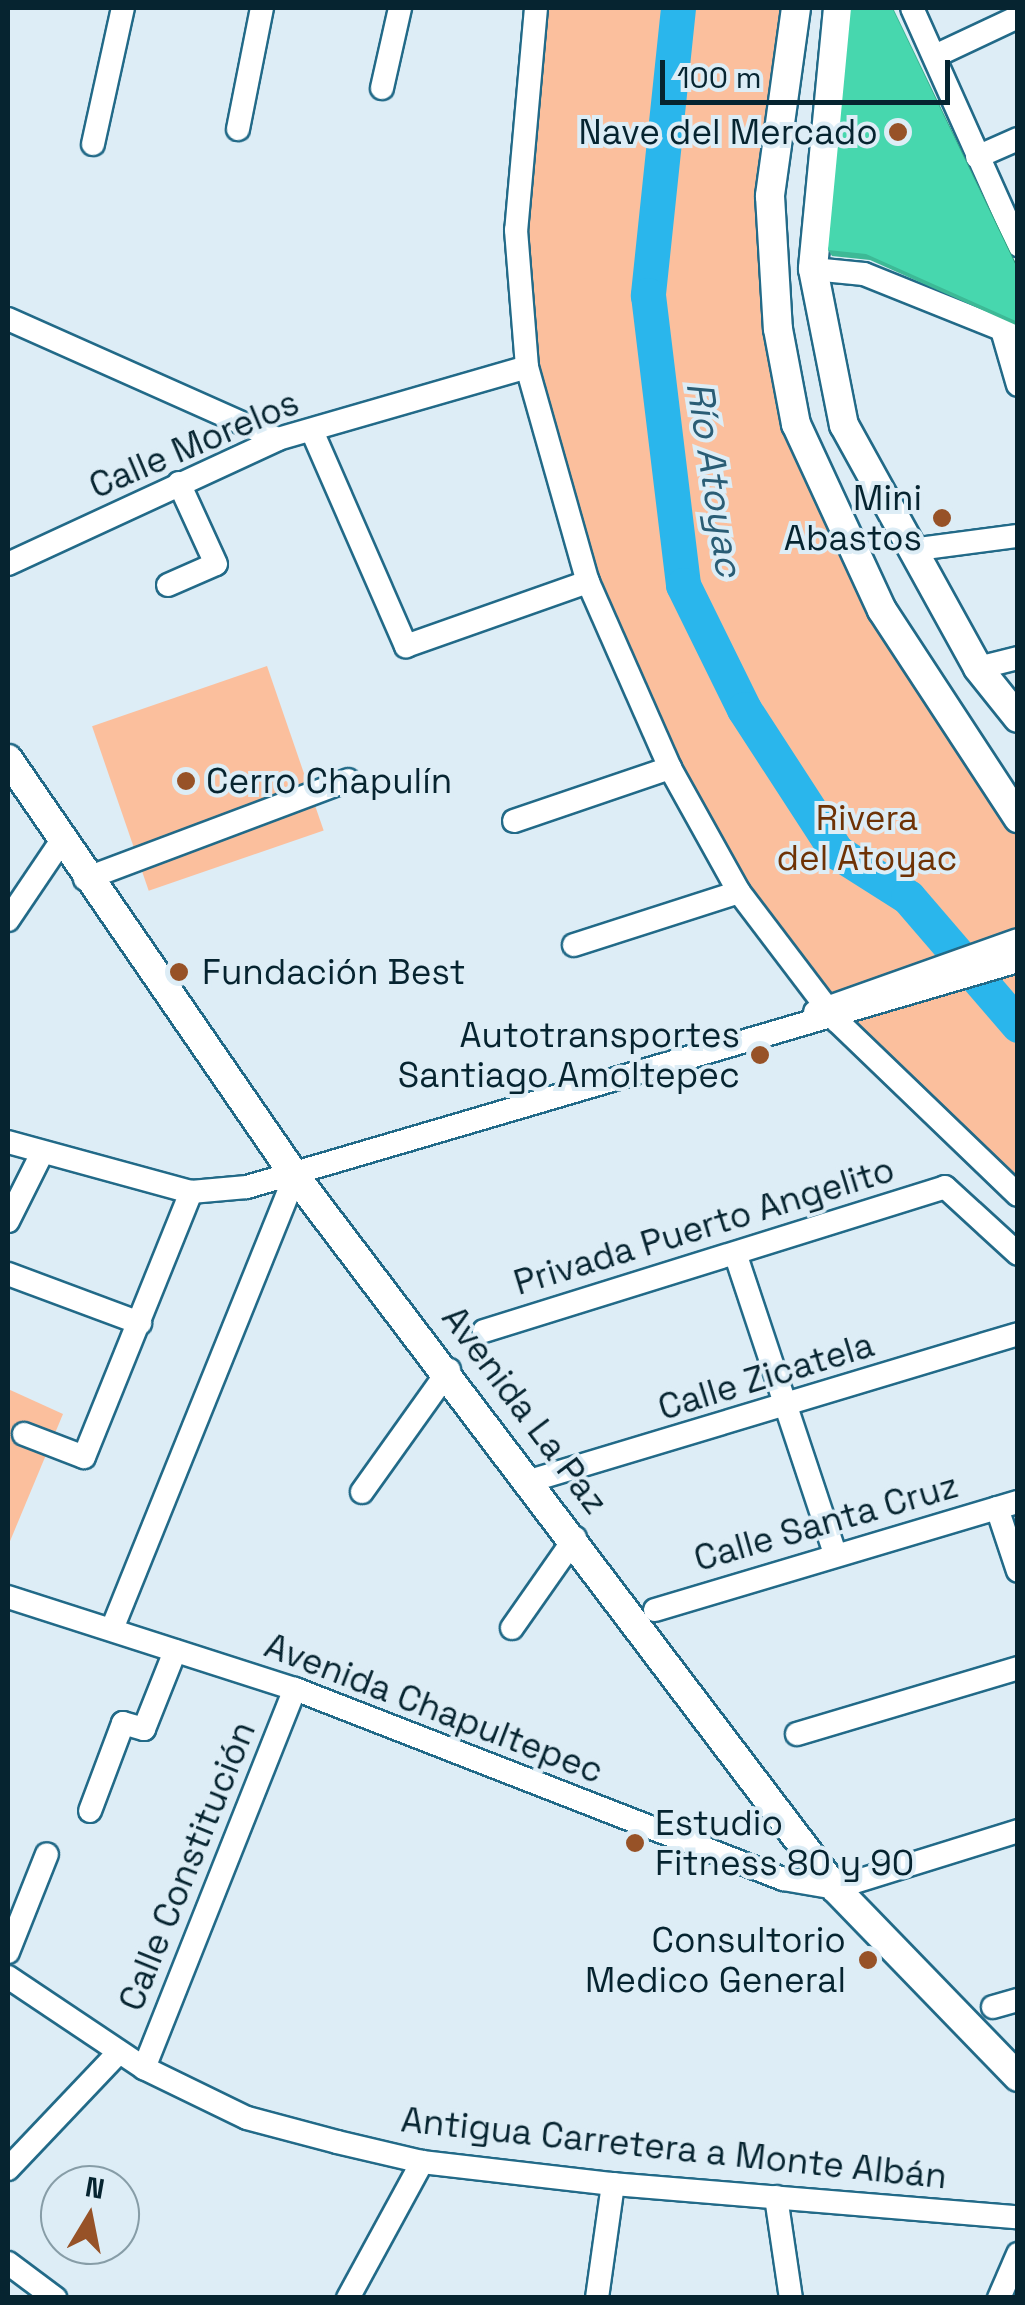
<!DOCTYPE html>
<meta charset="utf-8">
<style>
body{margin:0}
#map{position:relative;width:1025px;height:2305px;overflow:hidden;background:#ddedf6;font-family:"Space Grotesk",sans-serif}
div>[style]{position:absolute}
.green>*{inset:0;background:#fbbf9d;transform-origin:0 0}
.river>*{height:35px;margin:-17.5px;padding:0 17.5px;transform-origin:17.5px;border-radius:17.5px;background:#2ab6ec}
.roads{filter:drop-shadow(2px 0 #226a88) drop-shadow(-2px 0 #226a88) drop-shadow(0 2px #226a88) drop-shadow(0 -2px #226a88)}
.minor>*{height:22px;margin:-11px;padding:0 11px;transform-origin:11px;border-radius:11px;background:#fff}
.major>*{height:28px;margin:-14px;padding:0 14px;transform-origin:14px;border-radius:14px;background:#fff}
.wall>*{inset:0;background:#3db996}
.shaded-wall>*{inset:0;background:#32967a}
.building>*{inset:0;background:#47d7ae}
.dots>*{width:28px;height:28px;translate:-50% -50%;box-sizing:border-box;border:5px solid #ddedf6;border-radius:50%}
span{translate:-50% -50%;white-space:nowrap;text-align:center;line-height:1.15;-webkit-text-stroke:8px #ddedf6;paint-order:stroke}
.poi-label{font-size:35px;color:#062430}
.right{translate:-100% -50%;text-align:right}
.left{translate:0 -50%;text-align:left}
.street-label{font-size:35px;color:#062430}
.park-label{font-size:35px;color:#6e3205}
.water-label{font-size:38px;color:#2a5d75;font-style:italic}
.frame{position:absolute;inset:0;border:10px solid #062430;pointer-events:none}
.north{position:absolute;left:40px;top:2165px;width:100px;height:100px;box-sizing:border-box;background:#ddedf6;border:2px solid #879da7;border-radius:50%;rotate:10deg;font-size:28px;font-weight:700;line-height:40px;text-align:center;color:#062430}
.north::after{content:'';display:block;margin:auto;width:35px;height:45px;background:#975227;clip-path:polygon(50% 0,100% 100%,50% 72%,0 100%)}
.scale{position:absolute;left:660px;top:60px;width:290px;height:45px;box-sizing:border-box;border:5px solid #062430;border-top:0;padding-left:12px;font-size:30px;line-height:35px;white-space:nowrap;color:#062430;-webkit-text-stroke:8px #ddedf6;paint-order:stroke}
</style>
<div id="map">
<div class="green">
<i style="clip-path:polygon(540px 8px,796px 8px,770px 196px,796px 424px,942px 714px,1017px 811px,1017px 1194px,837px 1021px,739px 892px,588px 582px,527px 367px,521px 131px)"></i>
<i style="left:267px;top:666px;width:174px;height:185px;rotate:71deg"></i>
<i style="clip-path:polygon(8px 1389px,63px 1414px,8px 1546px)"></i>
</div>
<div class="river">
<i style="left:678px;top:8px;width:289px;rotate:96deg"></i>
<i style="left:648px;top:295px;width:292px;rotate:83.1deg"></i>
<i style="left:683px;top:585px;width:138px;rotate:63.8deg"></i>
<i style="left:744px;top:709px;width:171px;rotate:57deg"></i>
<i style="left:837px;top:852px;width:84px;rotate:32.4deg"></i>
<i style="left:908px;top:897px;width:169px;rotate:49.3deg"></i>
</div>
<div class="roads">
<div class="minor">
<i style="left:536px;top:8px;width:223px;rotate:95.1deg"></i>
<i style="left:516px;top:230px;width:137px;rotate:85.4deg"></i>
<i style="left:527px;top:367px;width:223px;rotate:74.2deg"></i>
<i style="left:588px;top:582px;width:203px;rotate:66.2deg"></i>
<i style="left:670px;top:768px;width:142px;rotate:60.9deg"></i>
<i style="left:739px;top:892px;width:162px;rotate:52.8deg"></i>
<i style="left:837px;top:1021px;width:251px;rotate:43.9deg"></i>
<i style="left:912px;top:8px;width:260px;rotate:65.9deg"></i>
<i style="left:935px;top:56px;width:92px;rotate:-25.2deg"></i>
<i style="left:382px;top:88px;width:82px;rotate:-77.3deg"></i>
<i style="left:238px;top:129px;width:123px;rotate:-78.8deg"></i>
<i style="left:93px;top:144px;width:139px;rotate:-77.6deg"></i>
<i style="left:977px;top:157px;width:45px;rotate:-23.7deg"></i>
<i style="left:813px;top:269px;width:51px;rotate:5.6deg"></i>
<i style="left:864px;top:274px;width:166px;rotate:21.9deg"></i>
<i style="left:8px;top:319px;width:295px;rotate:24deg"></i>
<i style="left:1002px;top:330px;width:57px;rotate:73.8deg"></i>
<i style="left:312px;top:431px;width:235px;rotate:66.4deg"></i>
<i style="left:406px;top:646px;width:193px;rotate:-19.4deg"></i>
<i style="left:911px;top:550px;width:108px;rotate:-7.5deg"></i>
<i style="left:8px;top:564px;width:298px;rotate:-24.8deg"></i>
<i style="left:278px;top:439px;width:259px;rotate:-16.1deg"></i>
<i style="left:168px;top:585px;width:52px;rotate:-23.6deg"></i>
<i style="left:216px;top:564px;width:89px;rotate:-114.6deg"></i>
<i style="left:978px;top:668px;width:41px;rotate:-14deg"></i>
<i style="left:514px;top:821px;width:165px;rotate:-18.8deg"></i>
<i style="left:85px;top:879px;width:281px;rotate:-20.6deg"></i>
<i style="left:8px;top:920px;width:93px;rotate:-56deg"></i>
<i style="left:574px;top:945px;width:173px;rotate:-17.8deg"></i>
<i style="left:815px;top:1012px;width:215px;rotate:-19.5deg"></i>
<i style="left:8px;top:1142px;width:190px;rotate:15.3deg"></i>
<i style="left:191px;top:1192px;width:56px;rotate:-5.1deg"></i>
<i style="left:247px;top:1187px;width:803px;rotate:-16.34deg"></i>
<i style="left:8px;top:1221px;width:74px;rotate:-63.4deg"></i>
<i style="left:736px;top:1256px;width:311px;rotate:71.6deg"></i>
<i style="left:8px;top:1274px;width:141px;rotate:20.4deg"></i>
<i style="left:484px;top:1331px;width:483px;rotate:-17.3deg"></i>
<i style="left:945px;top:1187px;width:99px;rotate:42.5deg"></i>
<i style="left:24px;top:1434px;width:64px;rotate:21deg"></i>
<i style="left:84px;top:1457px;width:286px;rotate:-68deg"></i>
<i style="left:533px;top:1480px;width:506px;rotate:-16.75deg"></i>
<i style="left:362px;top:1492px;width:150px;rotate:-54.5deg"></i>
<i style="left:997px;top:1508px;width:66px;rotate:71.6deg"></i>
<i style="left:8px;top:1597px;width:301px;rotate:17.8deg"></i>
<i style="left:295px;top:1689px;width:524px;rotate:21.27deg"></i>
<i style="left:783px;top:1879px;width:53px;rotate:9.8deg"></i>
<i style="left:835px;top:1888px;width:192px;rotate:-17.3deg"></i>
<i style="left:655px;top:1610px;width:379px;rotate:-16.6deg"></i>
<i style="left:512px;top:1628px;width:110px;rotate:-55deg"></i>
<i style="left:112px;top:1629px;width:489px;rotate:-68deg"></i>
<i style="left:797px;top:1734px;width:231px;rotate:-16.6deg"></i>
<i style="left:90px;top:1811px;width:94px;rotate:-69.4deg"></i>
<i style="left:123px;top:1723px;width:22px;rotate:16deg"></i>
<i style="left:144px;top:1729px;width:84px;rotate:-68.3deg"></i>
<i style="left:8px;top:1952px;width:105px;rotate:-68.3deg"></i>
<i style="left:8px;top:1977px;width:164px;rotate:33.8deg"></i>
<i style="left:144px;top:2068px;width:114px;rotate:25.9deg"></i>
<i style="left:247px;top:2118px;width:93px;rotate:14.9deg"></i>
<i style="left:337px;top:2142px;width:87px;rotate:13.2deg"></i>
<i style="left:422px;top:2162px;width:192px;rotate:6.6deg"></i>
<i style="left:613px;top:2184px;width:406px;rotate:4.7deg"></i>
<i style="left:993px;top:2007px;width:26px;rotate:-16deg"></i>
<i style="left:144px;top:2068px;width:408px;rotate:-68.3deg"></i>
<i style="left:8px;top:2169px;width:161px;rotate:-46.5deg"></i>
<i style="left:776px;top:2197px;width:102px;rotate:81.6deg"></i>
<i style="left:8px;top:2263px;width:59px;rotate:36.7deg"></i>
<i style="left:348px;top:2298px;width:155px;rotate:-61.4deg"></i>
<i style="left:597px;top:2298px;width:115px;rotate:-82deg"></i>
<i style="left:999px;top:2298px;width:48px;rotate:-66.6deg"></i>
</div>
<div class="major">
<i style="left:796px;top:8px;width:190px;rotate:97.9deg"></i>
<i style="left:770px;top:196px;width:133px;rotate:86.6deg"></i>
<i style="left:778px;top:329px;width:97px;rotate:79.3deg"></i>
<i style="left:796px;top:424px;width:205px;rotate:65.2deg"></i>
<i style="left:882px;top:610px;width:249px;rotate:56.8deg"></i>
<i style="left:838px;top:8px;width:262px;rotate:95.5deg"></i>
<i style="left:813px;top:269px;width:159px;rotate:78.8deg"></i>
<i style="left:844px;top:425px;width:277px;rotate:61.1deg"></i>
<i style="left:978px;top:668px;width:64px;rotate:51.3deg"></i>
<i style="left:8px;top:759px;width:506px;rotate:55.46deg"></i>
<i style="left:295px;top:1176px;width:894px;rotate:52.82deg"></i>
<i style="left:835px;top:1888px;width:263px;rotate:45.9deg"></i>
</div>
</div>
<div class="wall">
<i style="clip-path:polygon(893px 8px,1018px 268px,1018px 326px,870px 260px,832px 256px,828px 250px)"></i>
</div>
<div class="shaded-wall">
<i style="clip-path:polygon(892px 8px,1018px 268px,1018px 270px)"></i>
</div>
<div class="building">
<i style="clip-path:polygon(851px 8px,892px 8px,1018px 270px,1018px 322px,866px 254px,828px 250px)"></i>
</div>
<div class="dots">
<i style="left:898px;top:132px;background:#975227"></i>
<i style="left:942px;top:518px;background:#975227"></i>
<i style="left:186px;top:781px;background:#975227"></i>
<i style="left:179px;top:972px;background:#975227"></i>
<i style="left:760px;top:1055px;background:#975227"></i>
<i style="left:635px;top:1843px;background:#975227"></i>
<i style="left:868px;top:1960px;background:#975227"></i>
</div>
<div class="poi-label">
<span class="right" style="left:878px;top:132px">Nave del Mercado</span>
<span class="right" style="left:922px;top:518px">Mini<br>Abastos</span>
<span class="left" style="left:206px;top:781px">Cerro Chapulín</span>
<span class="left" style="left:202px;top:972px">Fundación Best</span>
<span class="right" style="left:740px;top:1055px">Autotransportes<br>Santiago Amoltepec</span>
<span class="left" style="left:655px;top:1843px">Estudio<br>Fitness 80 y 90</span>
<span class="right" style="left:846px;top:1960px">Consultorio<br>Medico General</span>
</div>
<div class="street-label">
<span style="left:194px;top:444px;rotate:-23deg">Calle Morelos</span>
<span style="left:704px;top:1226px;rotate:-17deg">Privada Puerto Angelito</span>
<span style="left:766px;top:1376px;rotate:-17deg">Calle Zicatela</span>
<span style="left:525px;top:1410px;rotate:53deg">Avenida La Paz</span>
<span style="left:826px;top:1522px;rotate:-16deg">Calle Santa Cruz</span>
<span style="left:434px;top:1708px;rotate:21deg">Avenida Chapultepec</span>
<span style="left:187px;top:1866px;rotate:-68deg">Calle Constitución</span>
<span style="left:674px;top:2148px;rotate:6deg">Antigua Carretera a Monte Albán</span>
</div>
<div class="park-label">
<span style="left:867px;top:838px">Rivera<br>del Atoyac</span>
</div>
<div class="water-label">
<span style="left:714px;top:479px;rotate:81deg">Río Atoyac</span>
</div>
<div class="frame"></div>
<div class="north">N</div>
<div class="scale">100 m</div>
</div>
